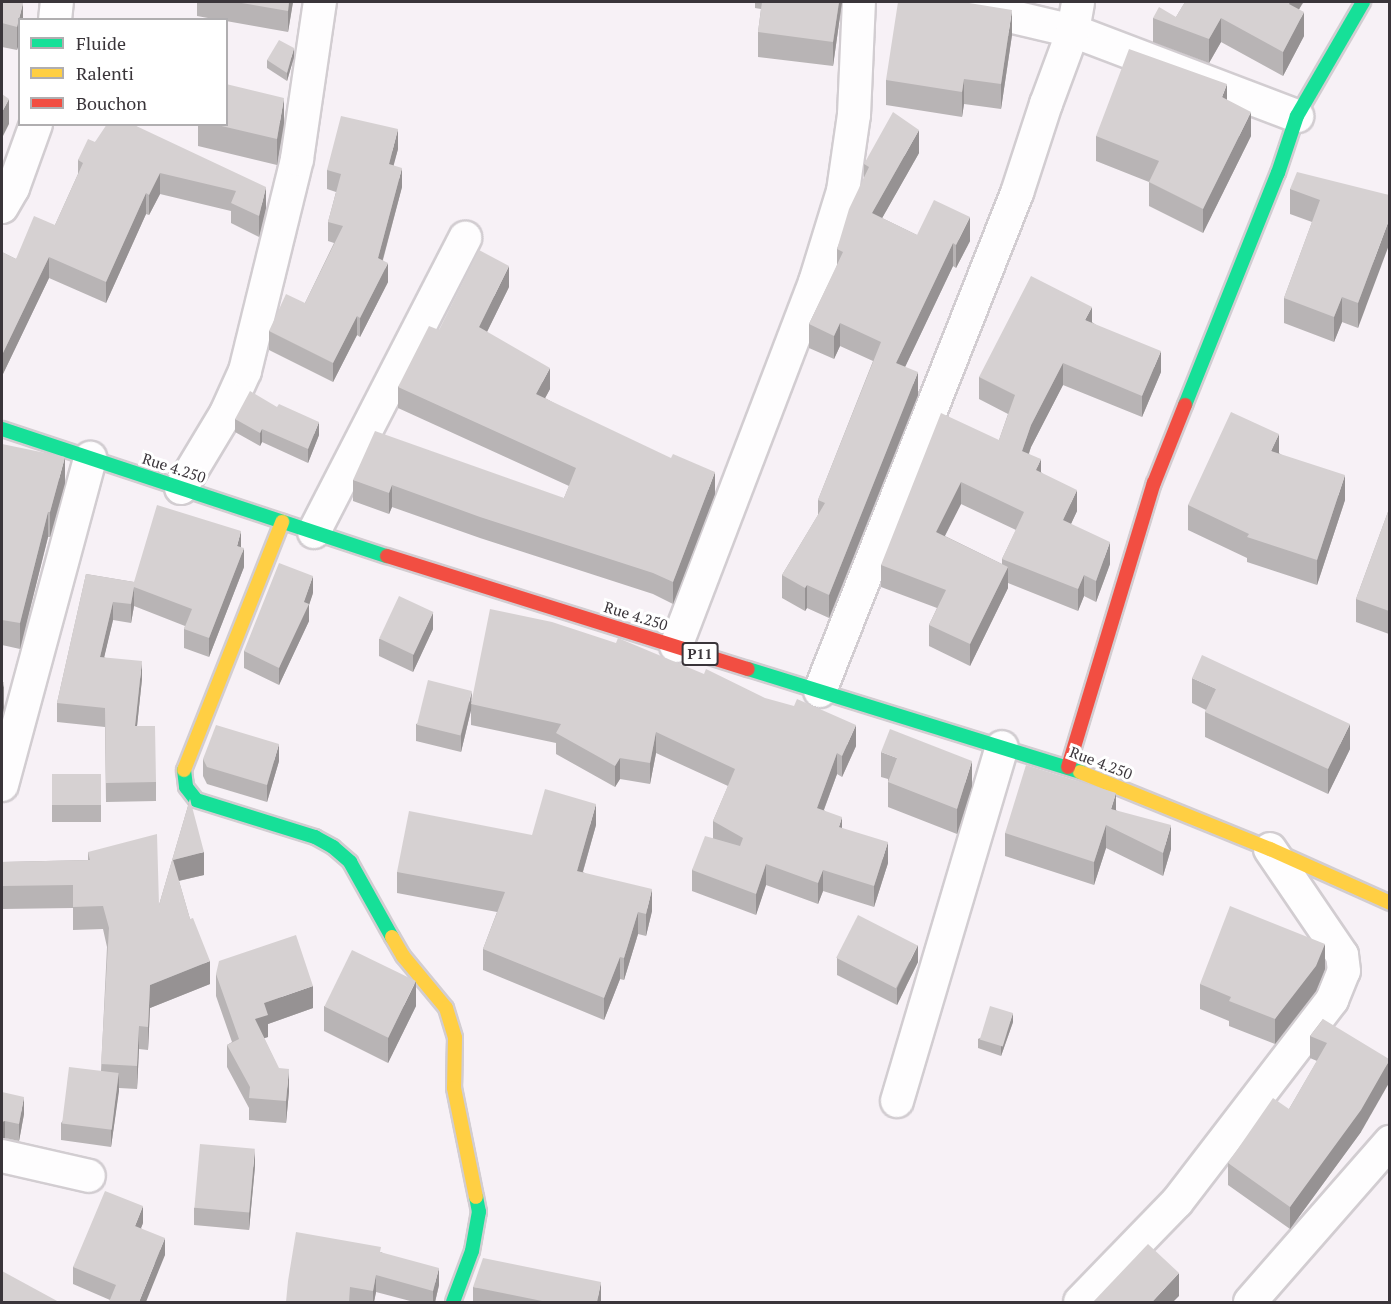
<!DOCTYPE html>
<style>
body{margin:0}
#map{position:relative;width:1391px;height:1304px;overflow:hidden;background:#f7f1f6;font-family:"PT Serif",serif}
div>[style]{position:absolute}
.roads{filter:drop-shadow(2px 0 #d2cdd1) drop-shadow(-2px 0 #d2cdd1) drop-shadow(0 2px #d2cdd1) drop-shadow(0 -2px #d2cdd1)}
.street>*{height:32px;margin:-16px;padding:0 16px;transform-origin:16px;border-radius:16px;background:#fefdfe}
.fast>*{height:14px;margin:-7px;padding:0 7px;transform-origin:7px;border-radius:7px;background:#16e098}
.slow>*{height:14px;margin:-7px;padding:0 7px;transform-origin:7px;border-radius:7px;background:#ffcf43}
.jam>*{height:14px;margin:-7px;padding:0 7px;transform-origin:7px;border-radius:7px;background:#f24e42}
.wall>*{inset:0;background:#b8b4b5;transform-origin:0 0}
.shaded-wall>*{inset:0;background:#969293;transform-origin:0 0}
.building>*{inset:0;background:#d6d1d2;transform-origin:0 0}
span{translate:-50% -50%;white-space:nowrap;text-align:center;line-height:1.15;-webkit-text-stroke:6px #fff;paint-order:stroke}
.shield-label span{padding:2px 4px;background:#fff;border:2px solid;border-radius:4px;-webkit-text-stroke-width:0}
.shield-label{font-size:14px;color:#3a353a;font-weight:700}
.street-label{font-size:15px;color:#3a353a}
.frame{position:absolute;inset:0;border:3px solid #3a353a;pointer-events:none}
.legend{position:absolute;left:18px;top:18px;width:210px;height:108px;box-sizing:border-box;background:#fff;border:2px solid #b0aeb0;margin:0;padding:8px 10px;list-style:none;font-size:18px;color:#3a353a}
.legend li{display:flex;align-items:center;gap:12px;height:30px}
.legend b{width:30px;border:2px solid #b0aeb0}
</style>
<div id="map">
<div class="roads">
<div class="street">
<i style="left:950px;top:2px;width:126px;rotate:13.3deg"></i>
<i style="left:1073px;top:31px;width:240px;rotate:20.8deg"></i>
<i style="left:55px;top:20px;width:18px;rotate:-84deg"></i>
<i style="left:2px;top:207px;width:22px;rotate:-60deg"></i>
<i style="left:13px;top:188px;width:68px;rotate:-70.2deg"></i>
<i style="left:181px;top:488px;width:87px;rotate:-59deg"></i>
<i style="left:226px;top:413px;width:46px;rotate:-65.7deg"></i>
<i style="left:245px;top:371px;width:218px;rotate:-76.2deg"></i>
<i style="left:297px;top:159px;width:159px;rotate:-81.7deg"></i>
<i style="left:314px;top:532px;width:331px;rotate:-62.8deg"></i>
<i style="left:676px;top:646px;width:390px;rotate:-69.1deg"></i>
<i style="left:815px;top:282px;width:95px;rotate:-72.9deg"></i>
<i style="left:843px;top:191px;width:77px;rotate:-81.8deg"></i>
<i style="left:854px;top:115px;width:113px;rotate:-87.5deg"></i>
<i style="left:820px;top:691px;width:536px;rotate:-68.42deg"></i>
<i style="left:1017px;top:193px;width:94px;rotate:-72deg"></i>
<i style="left:1046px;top:104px;width:78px;rotate:-69.7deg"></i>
<i style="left:1073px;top:31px;width:29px;rotate:-80deg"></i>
<i style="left:2px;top:785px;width:339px;rotate:-74.9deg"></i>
<i style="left:897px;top:1101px;width:369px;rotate:-73.5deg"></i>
<i style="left:2px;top:1156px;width:89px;rotate:12.9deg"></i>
<i style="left:1080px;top:1302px;width:139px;rotate:-45.9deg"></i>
<i style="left:1177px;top:1202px;width:255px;rotate:-52.5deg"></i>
<i style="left:1332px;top:1000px;width:31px;rotate:-68deg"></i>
<i style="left:1344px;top:971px;width:16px;rotate:-97deg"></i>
<i style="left:1342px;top:955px;width:128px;rotate:-124.2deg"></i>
<i style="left:1250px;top:1302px;width:213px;rotate:-48.8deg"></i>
</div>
<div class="fast">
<i style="left:1185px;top:405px;width:250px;rotate:-68.2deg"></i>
<i style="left:1278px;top:173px;width:60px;rotate:-71.6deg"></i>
<i style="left:1297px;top:116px;width:132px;rotate:-59.9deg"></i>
<i style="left:2px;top:429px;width:405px;rotate:18.3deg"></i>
<i style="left:748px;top:669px;width:348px;rotate:17.2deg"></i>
<i style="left:184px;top:770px;width:17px;rotate:83deg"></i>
<i style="left:186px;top:787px;width:16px;rotate:52deg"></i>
<i style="left:196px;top:800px;width:125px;rotate:17.3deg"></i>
<i style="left:315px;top:837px;width:21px;rotate:29deg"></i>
<i style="left:333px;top:847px;width:23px;rotate:41deg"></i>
<i style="left:350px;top:862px;width:86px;rotate:60.8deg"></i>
<i style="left:453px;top:1302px;width:54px;rotate:-69.6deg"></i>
<i style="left:472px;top:1251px;width:40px;rotate:-80deg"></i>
<i style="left:479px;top:1212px;width:15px;rotate:-101deg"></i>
</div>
<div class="slow">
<i style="left:184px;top:770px;width:267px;rotate:-68.4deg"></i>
<i style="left:1080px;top:772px;width:205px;rotate:22.1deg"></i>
<i style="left:1270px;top:849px;width:132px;rotate:24.2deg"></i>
<i style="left:392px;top:937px;width:22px;rotate:60deg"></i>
<i style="left:403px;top:956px;width:67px;rotate:50.4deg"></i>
<i style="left:446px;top:1008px;width:31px;rotate:73deg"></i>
<i style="left:455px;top:1038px;width:50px;rotate:91.1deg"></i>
<i style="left:454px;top:1088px;width:111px;rotate:78.6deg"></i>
</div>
<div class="jam">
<i style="left:387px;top:556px;width:378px;rotate:17.4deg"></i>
<i style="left:1068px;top:767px;width:297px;rotate:-73.2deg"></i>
<i style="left:1154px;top:483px;width:84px;rotate:-68.3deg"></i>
</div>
</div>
<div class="wall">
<i style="clip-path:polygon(2px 2px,23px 20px,20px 20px,20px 40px,17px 50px,2px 47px)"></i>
<i style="clip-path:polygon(197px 2px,293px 2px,288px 32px,226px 21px,226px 20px,219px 20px,197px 16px)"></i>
<i style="clip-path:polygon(755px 2px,842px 2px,833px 66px,758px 57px,758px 32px,761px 9px,755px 8px)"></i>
<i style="clip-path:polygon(1185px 2px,1304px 2px,1299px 9px,1304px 36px,1283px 76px,1221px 42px,1209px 63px,1153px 42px,1153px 18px,1176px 17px)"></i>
<i style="clip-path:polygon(1012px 35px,1001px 109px,964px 104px,962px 117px,886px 105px,886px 80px)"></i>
<i style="clip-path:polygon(294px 57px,287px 81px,267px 68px,267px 60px)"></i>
<i style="clip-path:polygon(284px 123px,277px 165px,198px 146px,198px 124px)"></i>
<i style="clip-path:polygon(132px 124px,266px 208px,259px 237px,231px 223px,231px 211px,160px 194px,149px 215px,146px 214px,106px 303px,49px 278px,2px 376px,2px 252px,16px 259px,55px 225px,78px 174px,78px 160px,95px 142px)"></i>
<i style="clip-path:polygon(1096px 136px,1251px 136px,1203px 233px,1149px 206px,1149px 182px,1096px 161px)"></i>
<i style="clip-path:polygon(398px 149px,393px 165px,402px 187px,383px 260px,388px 282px,360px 337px,357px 335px,333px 382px,269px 350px,269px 331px,305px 303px,334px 243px,328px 241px,328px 222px,336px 192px,327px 189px,327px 170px)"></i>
<i style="clip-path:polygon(919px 153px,882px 218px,917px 235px,970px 241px,956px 268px,953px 266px,905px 367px,918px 395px,829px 618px,807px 608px,805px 611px,782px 598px,782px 575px,818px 515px,818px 500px,873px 361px,840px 346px,834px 359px,809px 348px,809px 324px,837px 266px,837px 249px,864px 178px,864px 164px)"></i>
<i style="clip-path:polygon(1290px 189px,1389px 195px,1358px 328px,1342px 322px,1334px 342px,1284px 323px,1284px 298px,1312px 222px,1290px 214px)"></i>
<i style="clip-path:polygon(509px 287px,487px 332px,550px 389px,545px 398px,715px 494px,673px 604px,653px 594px,480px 538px,392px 507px,389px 514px,353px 501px,353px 480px,564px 498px,569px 486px,398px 408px,398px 387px,439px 330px)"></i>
<i style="clip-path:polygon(evenodd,1092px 322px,1161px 372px,1142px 417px,1063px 385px,1031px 447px,1029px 454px,1041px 472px,1077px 511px,1071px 524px,1110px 564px,1096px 602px,1084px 596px,1078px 611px,1008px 583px,1008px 588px,970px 666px,929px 646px,929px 625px,937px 608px,881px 587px,881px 565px,999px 440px,1008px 414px,979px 399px,979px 377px,1092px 322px,961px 504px,1016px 530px,1002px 559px,1002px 564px,945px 536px,961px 504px)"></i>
<i style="clip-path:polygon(235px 419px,319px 435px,308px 463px,262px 442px,260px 446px,235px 432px)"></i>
<i style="clip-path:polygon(2px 444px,65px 483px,50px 537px,48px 537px,20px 649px,2px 645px)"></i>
<i style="clip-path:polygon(1279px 453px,1345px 500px,1317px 585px,1247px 562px,1247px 558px,1188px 530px,1188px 505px)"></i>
<i style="clip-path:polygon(1389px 509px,1389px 634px,1356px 622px,1356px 599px)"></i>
<i style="clip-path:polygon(241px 547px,244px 567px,209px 657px,184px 648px,184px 629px,185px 626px,134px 606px,131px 623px,113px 620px,104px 657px,142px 679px,137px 726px,156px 782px,156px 801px,106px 802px,105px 727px,57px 722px,57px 703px,86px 574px,134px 582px)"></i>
<i style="clip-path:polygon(313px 593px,309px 605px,309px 621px,279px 685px,244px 668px,244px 651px)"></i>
<i style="clip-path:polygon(433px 629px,413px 672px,379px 656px,379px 639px)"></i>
<i style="clip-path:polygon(1192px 678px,1350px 749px,1328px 794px,1205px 737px,1205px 712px,1206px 710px,1192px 703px)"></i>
<i style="clip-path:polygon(472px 701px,856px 746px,842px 777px,837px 774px,824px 810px,842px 828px,888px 863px,874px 907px,823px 891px,818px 904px,766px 885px,756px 915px,692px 891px,692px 870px,713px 838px,713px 821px,728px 786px,656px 753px,650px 784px,620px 779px,615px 787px,556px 754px,556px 743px,471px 725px,471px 710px,461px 752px,416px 741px,416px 724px)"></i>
<i style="clip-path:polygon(881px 752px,972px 786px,957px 834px,888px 807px,888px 779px,881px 777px)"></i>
<i style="clip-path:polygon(203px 759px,279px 761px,267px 802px,207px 784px,203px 776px)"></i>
<i style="left:52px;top:774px;width:49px;height:48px"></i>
<i style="clip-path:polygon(190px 799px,204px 875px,179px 881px,190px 919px,210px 984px,150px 1008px,148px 1050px,139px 1049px,137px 1089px,119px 1088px,111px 1147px,61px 1140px,61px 1123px,101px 1071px,107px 947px,103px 929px,73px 930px,73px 908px,2px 909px,2px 862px,88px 860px,88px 852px,159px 905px)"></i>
<i style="clip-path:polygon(1116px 810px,1171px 849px,1163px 876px,1106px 848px,1094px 885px,1005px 856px,1005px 833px)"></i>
<i style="clip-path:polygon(596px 825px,583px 872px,652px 911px,646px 936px,638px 934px,624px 980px,620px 979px,604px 1020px,483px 970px,483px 949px,497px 912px,397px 893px,397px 872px,532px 835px)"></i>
<i style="clip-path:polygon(837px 958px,918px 962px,897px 1005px,837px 975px)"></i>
<i style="clip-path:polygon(1325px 969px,1316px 991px,1275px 1044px,1229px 1026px,1229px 1021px,1200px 1009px,1200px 984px)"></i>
<i style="clip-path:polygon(216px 974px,313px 1008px,268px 1024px,268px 1037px,264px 1038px,289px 1091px,286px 1123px,249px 1120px,249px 1108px,227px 1067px,227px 1045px,232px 1042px,216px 996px)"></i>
<i style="clip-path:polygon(324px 1006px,416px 1006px,388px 1063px,324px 1031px)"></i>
<i style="clip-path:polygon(1323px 1019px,1361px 1132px,1290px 1229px,1228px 1185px,1228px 1163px,1289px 1109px,1317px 1061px,1310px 1058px,1310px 1036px)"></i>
<i style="clip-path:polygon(1013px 1022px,1001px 1056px,978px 1048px,978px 1039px)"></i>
<i style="clip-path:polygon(2px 1092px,24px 1114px,19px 1141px,5px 1138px)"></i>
<i style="clip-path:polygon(255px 1166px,249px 1230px,194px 1225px,194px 1208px)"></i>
<i style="clip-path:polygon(143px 1223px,141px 1228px,165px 1255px,110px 1300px,73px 1284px,73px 1267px)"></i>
<i style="clip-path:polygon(381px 1252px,439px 1285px,435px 1302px,414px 1302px,376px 1292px,374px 1302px,286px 1302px)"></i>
<i style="clip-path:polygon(473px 1287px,601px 1298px,601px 1302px,473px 1302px)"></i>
</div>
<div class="shaded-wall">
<i style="clip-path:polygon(289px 2px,293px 2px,288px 32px,288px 11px)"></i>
<i style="clip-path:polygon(839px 2px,842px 2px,833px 66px,833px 42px)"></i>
<i style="clip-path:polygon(1290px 2px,1303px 2px,1289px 28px,1289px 4px)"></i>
<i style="clip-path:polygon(23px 3px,23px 20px,20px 20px,20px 40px,17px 50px,17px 27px)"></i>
<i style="clip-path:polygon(1012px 10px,1012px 35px,1001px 109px,1001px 84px)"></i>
<i style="clip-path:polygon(1304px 12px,1304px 36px,1283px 76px,1283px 52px)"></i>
<i style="clip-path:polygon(1221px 18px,1221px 42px,1209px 63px,1209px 39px)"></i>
<i style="clip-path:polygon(294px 48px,294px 57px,287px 81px,287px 73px)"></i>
<i style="clip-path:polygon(964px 79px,964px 104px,962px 117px,962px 92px)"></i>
<i style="clip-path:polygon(1227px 84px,1227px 109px,1222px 97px)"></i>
<i style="clip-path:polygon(284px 98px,284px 123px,277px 165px,277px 139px)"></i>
<i style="clip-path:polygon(9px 99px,9px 124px,2px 138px,2px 112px)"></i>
<i style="clip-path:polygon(1251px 112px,1251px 136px,1203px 233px,1203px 209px)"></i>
<i style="clip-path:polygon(398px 129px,398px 149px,389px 183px,389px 164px)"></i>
<i style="clip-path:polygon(919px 130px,919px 153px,872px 236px,872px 213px)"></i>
<i style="clip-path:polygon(402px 168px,402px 187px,378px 277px,378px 258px)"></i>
<i style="clip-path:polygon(160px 173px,160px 194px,149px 215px,149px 195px)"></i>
<i style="clip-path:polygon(266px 187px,266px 208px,259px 237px,259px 216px)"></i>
<i style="clip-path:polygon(146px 193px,146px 214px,106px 303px,106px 282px)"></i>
<i style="clip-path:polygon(970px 217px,970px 241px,956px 268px,956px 245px)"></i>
<i style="clip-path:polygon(1389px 220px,1389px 245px,1358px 328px,1358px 303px)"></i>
<i style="clip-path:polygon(953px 243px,953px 266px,896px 386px,896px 363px)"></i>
<i style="clip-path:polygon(49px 257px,49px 278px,2px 376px,2px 355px)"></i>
<i style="clip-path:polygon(388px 263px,388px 282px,360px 337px,360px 318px)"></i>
<i style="clip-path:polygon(509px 266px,509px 287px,479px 348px,479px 327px)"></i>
<i style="clip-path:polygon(1342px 297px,1342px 322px,1334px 342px,1334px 317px)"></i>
<i style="clip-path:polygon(1092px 307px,1092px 329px,1085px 320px)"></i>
<i style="clip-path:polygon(357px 316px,357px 335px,333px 382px,333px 363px)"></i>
<i style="clip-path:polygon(840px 323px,840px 346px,834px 359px,834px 336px)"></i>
<i style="clip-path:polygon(1161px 351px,1161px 372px,1142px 417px,1142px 396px)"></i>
<i style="clip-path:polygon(1063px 363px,1063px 385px,1031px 447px,1022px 472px,1022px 451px,1031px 425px)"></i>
<i style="clip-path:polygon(550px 368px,550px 389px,536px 415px,536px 394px)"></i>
<i style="clip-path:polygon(918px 372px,918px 395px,829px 618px,829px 595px)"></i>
<i style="clip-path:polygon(319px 422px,319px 435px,308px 463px,308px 449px)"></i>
<i style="clip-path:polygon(262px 429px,262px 442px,260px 446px,260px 433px)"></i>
<i style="clip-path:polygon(1279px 434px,1279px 459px,1271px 451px)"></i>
<i style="clip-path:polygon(65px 457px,65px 483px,50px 537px,50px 512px)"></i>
<i style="clip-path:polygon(1041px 459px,1041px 481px,1036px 470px)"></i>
<i style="clip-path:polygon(715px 472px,715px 494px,673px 604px,673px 582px)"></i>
<i style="clip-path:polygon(1345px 475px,1345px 500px,1317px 585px,1317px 560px)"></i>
<i style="clip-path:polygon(961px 482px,961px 504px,936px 553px,936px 532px)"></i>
<i style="clip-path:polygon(392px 485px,392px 507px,389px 514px,389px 493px)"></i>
<i style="clip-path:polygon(1077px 490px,1077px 511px,1063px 541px,1063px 520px)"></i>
<i style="clip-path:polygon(48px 512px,48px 537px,20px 649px,20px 623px)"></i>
<i style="clip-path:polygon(241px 531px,241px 550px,237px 546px)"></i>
<i style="clip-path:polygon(1110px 542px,1110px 564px,1096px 602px,1096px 581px)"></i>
<i style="clip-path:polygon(244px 548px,244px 567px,209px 657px,209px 638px)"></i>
<i style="clip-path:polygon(1008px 567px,1008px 588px,970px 666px,970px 644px)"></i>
<i style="clip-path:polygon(1084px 575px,1084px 596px,1078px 611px,1078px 589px)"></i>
<i style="clip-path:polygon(313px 576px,313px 593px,309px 605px,309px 621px,279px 685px,279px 668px)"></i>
<i style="clip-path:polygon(807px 585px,807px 608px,805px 611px,805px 588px)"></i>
<i style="clip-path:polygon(134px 587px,134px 606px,131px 623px,131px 604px)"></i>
<i style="clip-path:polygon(113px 602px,113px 620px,100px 675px,100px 657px)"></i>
<i style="clip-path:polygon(433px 612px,433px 629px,413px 672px,413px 655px)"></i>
<i style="clip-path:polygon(142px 661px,142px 679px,135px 745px,135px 726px)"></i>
<i style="clip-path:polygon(4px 682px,4px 708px,2px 718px,2px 693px)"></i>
<i style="clip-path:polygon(472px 691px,471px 710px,461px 752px,461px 735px)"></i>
<i style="clip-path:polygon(1350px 724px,1350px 749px,1328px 794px,1328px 769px)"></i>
<i style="clip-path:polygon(856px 725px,856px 746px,842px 777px,842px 756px)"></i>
<i style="clip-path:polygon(656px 732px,656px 753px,650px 784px,650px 763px)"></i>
<i style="clip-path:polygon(279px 744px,279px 761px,267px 802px,267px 785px)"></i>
<i style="clip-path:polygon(837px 753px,837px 774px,817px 828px,817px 808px)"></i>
<i style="clip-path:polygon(620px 758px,620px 779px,615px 787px,615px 766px)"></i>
<i style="clip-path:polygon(972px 761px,972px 786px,957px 834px,957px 809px)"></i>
<i style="clip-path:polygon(1116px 793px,1116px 816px,1111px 809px)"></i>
<i style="clip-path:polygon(596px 804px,596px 825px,577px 892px,577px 871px)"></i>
<i style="clip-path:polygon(842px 817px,842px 838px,839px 827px)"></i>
<i style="clip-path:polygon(1106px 825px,1106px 848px,1094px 885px,1094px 862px)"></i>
<i style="clip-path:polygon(1171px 825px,1171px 849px,1163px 876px,1163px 853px)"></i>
<i style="clip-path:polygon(888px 842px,888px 863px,874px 907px,874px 886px)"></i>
<i style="clip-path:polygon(204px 852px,204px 875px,173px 882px,173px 860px)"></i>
<i style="clip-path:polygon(766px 864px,766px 885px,756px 915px,756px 894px)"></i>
<i style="clip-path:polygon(823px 870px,823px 891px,818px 904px,818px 883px)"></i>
<i style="clip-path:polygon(652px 889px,652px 911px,646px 936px,646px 914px)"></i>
<i style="clip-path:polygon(638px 912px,638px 934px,624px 980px,624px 958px)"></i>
<i style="clip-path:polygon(1325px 944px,1325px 969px,1316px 991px,1275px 1044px,1275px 1019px)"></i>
<i style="clip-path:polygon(918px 945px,918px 962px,897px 1005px,897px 988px)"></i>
<i style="clip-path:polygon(620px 957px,620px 979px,604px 1020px,604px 998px)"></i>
<i style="clip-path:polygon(210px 961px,210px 984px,150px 1008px,148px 1050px,148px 1027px,150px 985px)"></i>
<i style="clip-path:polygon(416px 981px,416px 1006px,388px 1063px,388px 1038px)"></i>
<i style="clip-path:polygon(313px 986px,313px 1008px,268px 1024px,268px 1037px,255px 1041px,255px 1019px,264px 1003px)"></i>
<i style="clip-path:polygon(1013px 1013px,1013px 1022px,1001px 1056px,1001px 1047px)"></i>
<i style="clip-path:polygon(139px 1026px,139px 1049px,137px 1089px,137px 1066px)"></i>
<i style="clip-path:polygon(1389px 1061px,1389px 1083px,1361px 1132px,1290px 1229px,1290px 1207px)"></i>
<i style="clip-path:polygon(289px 1069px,289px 1091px,286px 1123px,286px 1101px)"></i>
<i style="clip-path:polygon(119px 1073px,119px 1091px,111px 1147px,111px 1130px)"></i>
<i style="clip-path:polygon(24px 1097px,24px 1114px,19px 1141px,19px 1124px)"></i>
<i style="left:5px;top:1121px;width:17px;height:3px;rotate:90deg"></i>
<i style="clip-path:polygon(255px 1149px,255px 1166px,249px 1230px,249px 1213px)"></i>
<i style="clip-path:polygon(143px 1206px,143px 1223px,135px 1243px,135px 1226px)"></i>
<i style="clip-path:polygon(165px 1238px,165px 1255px,146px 1302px,139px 1302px)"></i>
<i style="clip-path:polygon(439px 1268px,439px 1285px,435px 1302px,433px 1302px,433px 1291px)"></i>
<i style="clip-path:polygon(1179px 1273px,1179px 1296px,1173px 1302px,1152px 1302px)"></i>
<i style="clip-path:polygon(376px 1275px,376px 1292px,374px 1302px,373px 1302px,373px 1291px)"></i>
<i style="clip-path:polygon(601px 1282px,601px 1302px,597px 1302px)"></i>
</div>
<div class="building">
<i style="clip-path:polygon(2px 2px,16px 2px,23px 3px,17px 27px,2px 23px)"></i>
<i style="clip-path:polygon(236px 2px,289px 2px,288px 11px)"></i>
<i style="clip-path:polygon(762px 2px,839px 2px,833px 42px,758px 32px)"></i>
<i style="clip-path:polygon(898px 2px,963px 2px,1012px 10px,1001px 84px,964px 79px,962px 92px,886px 80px)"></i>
<i style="clip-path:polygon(1185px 2px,1290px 2px,1289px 4px,1304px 12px,1283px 52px,1221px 18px,1209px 39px,1153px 18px,1159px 7px,1176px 17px)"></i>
<i style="clip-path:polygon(279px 40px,294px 48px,287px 73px,267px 60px)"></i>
<i style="clip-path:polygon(1129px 49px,1227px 84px,1222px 97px,1251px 112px,1203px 209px,1149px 182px,1159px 161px,1096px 136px)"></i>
<i style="clip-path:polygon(226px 84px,284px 98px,277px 139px,213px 124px,226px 124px)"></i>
<i style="clip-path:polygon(2px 94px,9px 99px,2px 112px)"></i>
<i style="clip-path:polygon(893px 112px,919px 130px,872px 213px,917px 235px,934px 200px,970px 217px,956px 245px,953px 243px,896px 363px,918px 372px,829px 595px,807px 585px,805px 588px,782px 575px,825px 503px,818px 500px,881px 342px,840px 323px,834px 336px,809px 324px,843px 252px,837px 249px,849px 209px,869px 167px,864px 164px)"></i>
<i style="clip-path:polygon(341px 116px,398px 129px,389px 164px,402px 168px,378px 258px,388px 263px,360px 318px,357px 316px,333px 363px,269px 331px,286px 294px,305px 303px,343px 226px,328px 222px,341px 174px,327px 170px)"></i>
<i style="clip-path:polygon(107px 124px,132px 124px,266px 187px,259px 216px,231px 203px,236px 191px,160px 173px,149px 195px,146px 193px,106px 282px,49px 257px,2px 355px,2px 252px,16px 259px,34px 216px,55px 225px,83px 163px,78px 160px,88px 139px,95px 142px)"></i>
<i style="clip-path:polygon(1297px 172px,1389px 195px,1389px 220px,1358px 303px,1342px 297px,1334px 317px,1284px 298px,1320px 200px,1290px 189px)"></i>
<i style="clip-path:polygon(479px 250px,509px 266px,479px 327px,550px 368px,536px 394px,671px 458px,673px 454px,715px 472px,673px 582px,653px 573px,480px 517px,392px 485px,389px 493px,353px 480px,375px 431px,564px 498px,576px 468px,398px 387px,429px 326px,439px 330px)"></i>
<i style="clip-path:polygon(1031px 276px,1092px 307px,1085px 320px,1161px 351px,1142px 396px,1063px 363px,1031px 425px,1022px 451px,1041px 459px,1036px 470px,1077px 490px,1063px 520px,1110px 542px,1096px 581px,1084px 575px,1078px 589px,1002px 559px,1024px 512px,961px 482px,936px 532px,1008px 567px,970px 644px,929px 625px,946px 590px,881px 565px,941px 413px,999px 440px,1015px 395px,979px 377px)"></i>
<i style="clip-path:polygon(250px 391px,277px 407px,279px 404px,319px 422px,308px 449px,262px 429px,260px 433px,235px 419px)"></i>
<i style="clip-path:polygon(1231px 412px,1279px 434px,1271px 451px,1345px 475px,1317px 560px,1247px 537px,1249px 534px,1188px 505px)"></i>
<i style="clip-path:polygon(2px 444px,65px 457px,50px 512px,48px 512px,20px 623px,2px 620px)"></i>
<i style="clip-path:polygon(157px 505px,241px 531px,237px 546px,244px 548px,209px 638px,184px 629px,192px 609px,134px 587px,131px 604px,113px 602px,100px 657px,142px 661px,135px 726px,155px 726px,156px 782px,106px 783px,105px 708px,57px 703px,86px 574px,134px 582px)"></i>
<i style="clip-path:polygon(1389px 509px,1389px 611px,1356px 599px)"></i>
<i style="clip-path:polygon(279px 563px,313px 576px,304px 602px,309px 604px,279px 668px,244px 651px)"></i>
<i style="left:399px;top:596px;width:38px;height:47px;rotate:25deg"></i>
<i style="clip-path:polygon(490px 609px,552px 622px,616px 643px,618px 638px,704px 674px,706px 669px,765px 698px,794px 706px,797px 699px,856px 725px,842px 756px,837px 753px,817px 808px,842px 817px,839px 827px,888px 842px,874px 886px,823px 870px,818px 883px,766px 864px,756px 894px,692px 870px,705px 836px,740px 846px,743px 838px,713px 821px,735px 769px,656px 732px,650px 763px,620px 758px,615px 766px,556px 733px,561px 724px,471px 704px)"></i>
<i style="clip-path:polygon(1202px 655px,1350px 724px,1328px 769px,1205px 712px,1216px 689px,1192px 678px)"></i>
<i style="left:428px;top:680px;width:45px;height:46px;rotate:14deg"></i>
<i style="clip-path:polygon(2px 682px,4px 682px,2px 693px)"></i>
<i style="clip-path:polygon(216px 725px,279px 744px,267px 785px,207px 767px,203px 759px)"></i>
<i style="clip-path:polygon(890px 729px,972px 761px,957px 809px,888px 782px,897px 758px,881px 752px)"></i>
<i style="clip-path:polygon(1026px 765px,1116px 793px,1111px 809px,1171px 825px,1163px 853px,1106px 825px,1094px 862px,1005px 833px)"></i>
<i style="left:52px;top:774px;width:49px;height:31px"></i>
<i style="clip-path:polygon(545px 789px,596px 804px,577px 871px,652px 889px,646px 914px,638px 912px,624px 958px,620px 957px,604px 998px,483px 949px,505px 892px,397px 872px,409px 811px,532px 835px)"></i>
<i style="clip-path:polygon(190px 799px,204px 852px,173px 860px,190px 919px,193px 918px,210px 961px,150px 985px,148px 1027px,139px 1026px,137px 1066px,101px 1064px,109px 928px,103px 906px,73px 907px,73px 885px,2px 886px,2px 862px,90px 860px,88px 852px,157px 834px,159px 905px)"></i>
<i style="clip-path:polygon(1230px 906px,1325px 944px,1316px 966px,1275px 1019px,1229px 1001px,1231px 997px,1200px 984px)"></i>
<i style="left:858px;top:915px;width:67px;height:48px;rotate:27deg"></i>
<i style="clip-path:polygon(296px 935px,313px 986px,264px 1003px,268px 1015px,255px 1019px,279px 1068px,289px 1069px,286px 1101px,249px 1098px,250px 1087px,227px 1045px,239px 1039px,216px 974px,219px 961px)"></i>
<i style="left:352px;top:950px;width:71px;height:63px;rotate:26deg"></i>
<i style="left:990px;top:1006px;width:24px;height:35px;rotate:17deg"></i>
<i style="clip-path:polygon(1323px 1019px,1389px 1059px,1389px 1061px,1361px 1110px,1290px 1207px,1228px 1163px,1273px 1098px,1289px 1109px,1327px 1043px,1310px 1036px)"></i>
<i style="left:69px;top:1067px;width:50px;height:57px;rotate:7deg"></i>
<i style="clip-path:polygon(2px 1092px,24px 1097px,19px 1124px,5px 1121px,2px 1122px)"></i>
<i style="left:200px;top:1144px;width:55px;height:64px;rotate:5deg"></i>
<i style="clip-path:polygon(105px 1191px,143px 1206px,135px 1226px,165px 1238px,139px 1302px,109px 1302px,116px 1285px,73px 1267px)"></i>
<i style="clip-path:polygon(296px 1232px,381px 1247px,380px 1252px,439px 1268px,433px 1291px,376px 1275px,373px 1291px,350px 1287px,349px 1302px,286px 1302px,288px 1281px)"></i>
<i style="clip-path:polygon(1148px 1244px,1179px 1273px,1152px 1302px,1093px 1302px)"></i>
<i style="clip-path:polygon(483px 1258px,601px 1282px,597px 1302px,547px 1302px,473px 1287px)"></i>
<i style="clip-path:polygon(2px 1271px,59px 1302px,2px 1302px)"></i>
</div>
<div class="shield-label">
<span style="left:700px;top:654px">P11</span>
</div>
<div class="street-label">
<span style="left:174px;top:468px;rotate:18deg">Rue 4.250</span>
<span style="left:636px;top:616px;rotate:17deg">Rue 4.250</span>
<span style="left:1101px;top:763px;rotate:21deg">Rue 4.250</span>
</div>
<div class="frame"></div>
<ul class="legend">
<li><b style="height:8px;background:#16e098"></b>Fluide</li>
<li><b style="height:8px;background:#ffcf43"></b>Ralenti</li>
<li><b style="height:8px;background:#f24e42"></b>Bouchon</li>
</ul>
</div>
